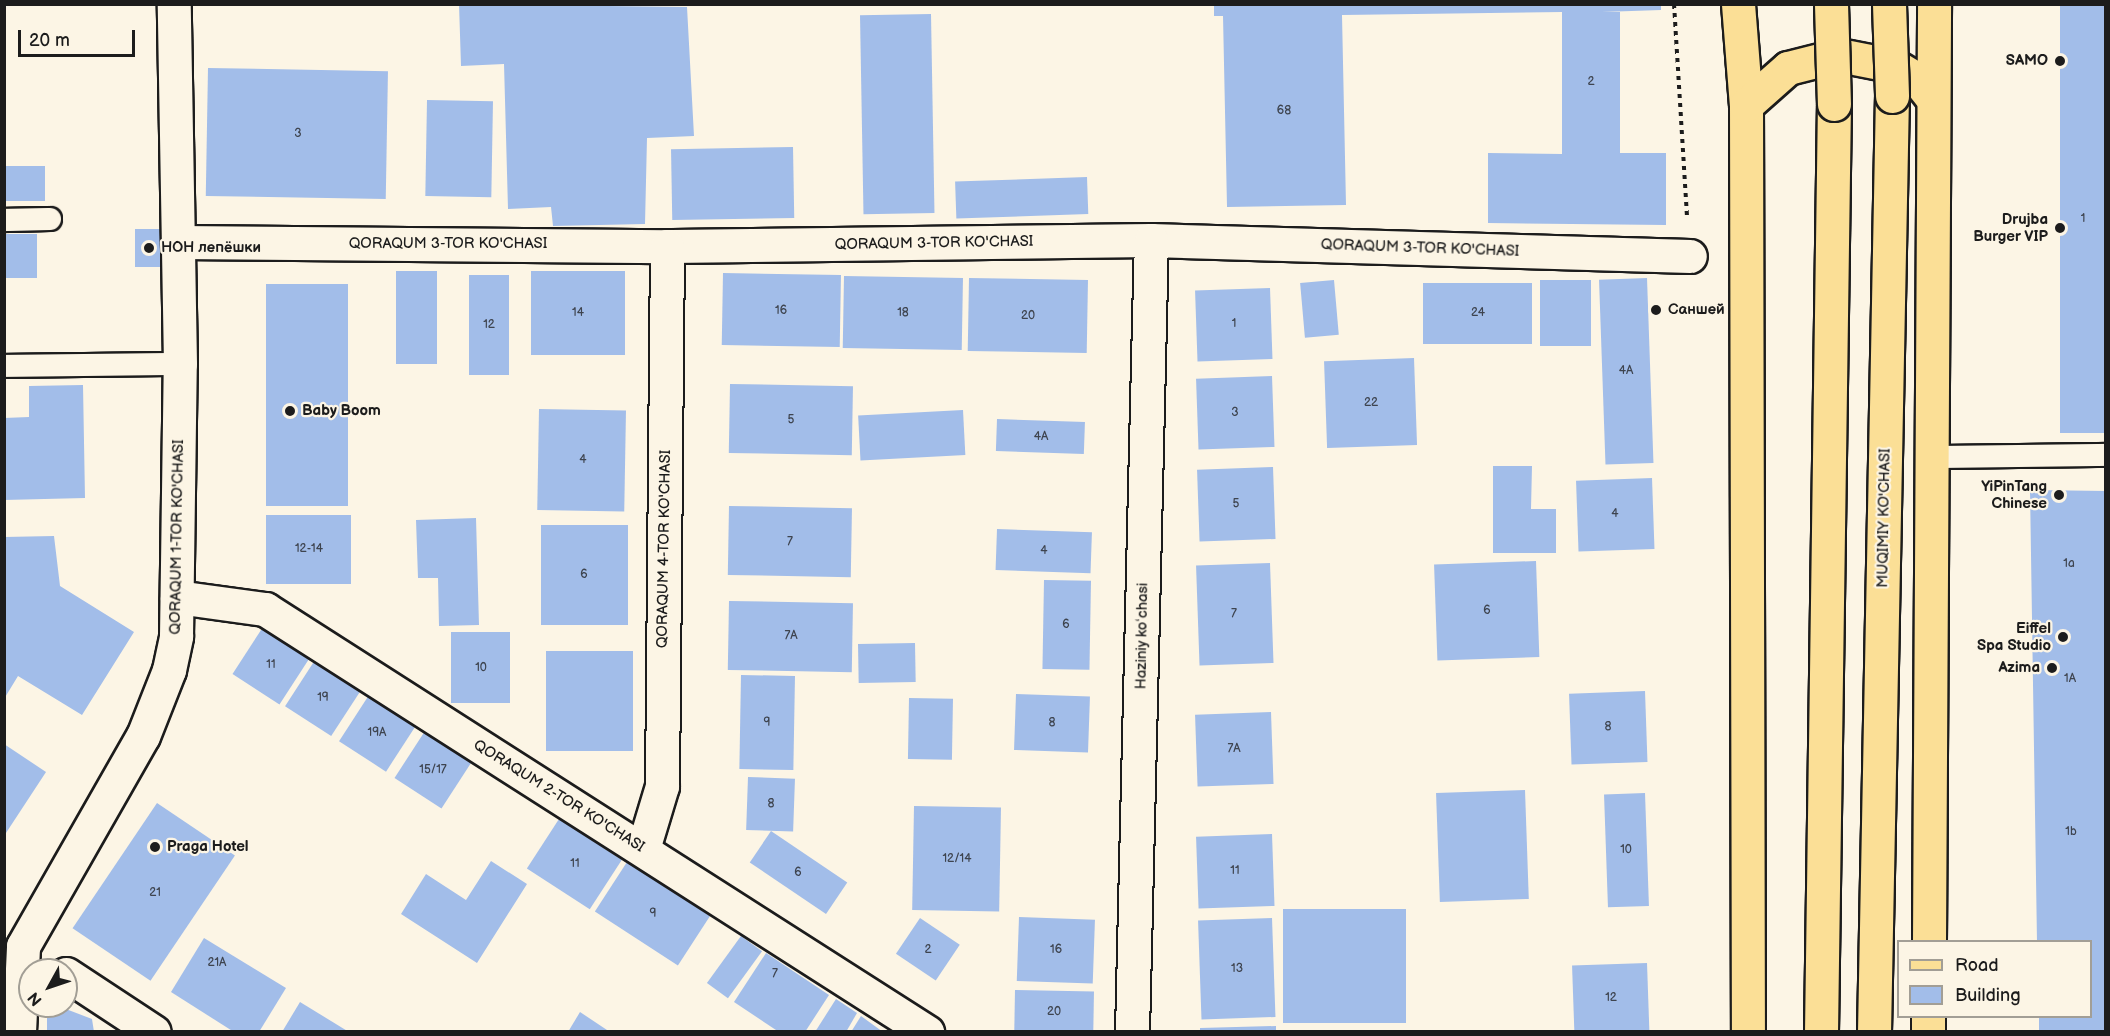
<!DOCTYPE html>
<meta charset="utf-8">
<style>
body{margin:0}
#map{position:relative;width:2110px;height:1036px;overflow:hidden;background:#fcf5e5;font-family:"Balsamiq Sans",sans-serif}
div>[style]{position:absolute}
.building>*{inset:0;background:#a2bde9;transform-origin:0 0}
.path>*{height:4px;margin-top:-2px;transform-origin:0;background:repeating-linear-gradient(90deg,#1c1c1c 0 4.5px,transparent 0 9px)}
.roads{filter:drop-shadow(2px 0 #1c1c1c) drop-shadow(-2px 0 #1c1c1c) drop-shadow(0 2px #1c1c1c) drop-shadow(0 -2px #1c1c1c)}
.lane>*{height:22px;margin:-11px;padding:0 11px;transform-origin:11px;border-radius:11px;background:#fcf5e5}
.street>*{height:33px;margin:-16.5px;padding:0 16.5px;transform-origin:16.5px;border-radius:16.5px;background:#fcf5e5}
.primary>*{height:33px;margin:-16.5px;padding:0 16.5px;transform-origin:16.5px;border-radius:16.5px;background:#fbdf96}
.bridges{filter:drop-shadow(2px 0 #1c1c1c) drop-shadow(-2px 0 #1c1c1c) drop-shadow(0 2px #1c1c1c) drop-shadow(0 -2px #1c1c1c)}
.primary-bridge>*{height:33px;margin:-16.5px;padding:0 16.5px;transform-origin:16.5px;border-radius:16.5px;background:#fbdf96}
.dots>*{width:16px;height:16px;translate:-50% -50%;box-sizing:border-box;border:3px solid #fcf5e5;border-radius:50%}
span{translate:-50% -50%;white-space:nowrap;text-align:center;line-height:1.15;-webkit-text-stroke:4.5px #fcf5e5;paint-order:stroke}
.number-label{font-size:12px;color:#3e444f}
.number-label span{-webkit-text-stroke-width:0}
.poi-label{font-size:15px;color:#1c1c1c;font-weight:700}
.right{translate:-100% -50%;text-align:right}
.left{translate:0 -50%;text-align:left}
.street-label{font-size:15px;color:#1c1c1c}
.frame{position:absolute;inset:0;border:6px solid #1c1c1c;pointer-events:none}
.legend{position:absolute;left:1897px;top:940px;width:195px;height:78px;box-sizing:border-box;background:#fcf5e5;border:2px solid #a29e95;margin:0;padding:8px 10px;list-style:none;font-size:18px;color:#1c1c1c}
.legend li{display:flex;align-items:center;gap:12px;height:30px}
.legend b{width:30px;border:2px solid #a29e95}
.north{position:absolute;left:18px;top:958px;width:60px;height:60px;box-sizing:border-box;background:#fcf5e5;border:2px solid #a29e95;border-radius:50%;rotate:230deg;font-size:16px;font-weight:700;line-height:24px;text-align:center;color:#1c1c1c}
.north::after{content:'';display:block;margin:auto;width:21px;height:27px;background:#1c1c1c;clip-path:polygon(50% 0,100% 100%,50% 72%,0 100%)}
.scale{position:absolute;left:18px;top:30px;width:117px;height:27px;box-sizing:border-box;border:3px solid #1c1c1c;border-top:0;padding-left:8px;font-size:18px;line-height:21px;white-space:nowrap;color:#1c1c1c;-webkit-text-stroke:4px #fcf5e5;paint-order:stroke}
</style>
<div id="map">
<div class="building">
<i style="clip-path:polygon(459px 4px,687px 7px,694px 136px,647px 138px,645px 224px,553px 226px,551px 207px,508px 209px,504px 64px,461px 66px)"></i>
<i style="clip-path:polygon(1214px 4px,1661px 4px,1661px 10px,1602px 12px,1620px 12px,1620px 153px,1666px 153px,1666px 225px,1488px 223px,1488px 153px,1562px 154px,1562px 12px,1342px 15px,1346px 205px,1227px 207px,1223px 16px,1214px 16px)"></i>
<i style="left:2060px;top:4px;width:46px;height:429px"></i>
<i style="left:931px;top:14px;width:199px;height:71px;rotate:89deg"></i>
<i style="left:208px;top:68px;width:180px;height:128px;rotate:1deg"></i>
<i style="left:427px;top:100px;width:66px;height:96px;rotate:1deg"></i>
<i style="left:793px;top:147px;width:71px;height:122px;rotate:89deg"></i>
<i style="left:4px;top:166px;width:41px;height:35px"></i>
<i style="left:1087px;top:177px;width:37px;height:132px;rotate:88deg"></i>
<i style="left:135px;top:229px;width:28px;height:38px"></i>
<i style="left:4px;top:234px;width:33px;height:44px"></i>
<i style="left:396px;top:271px;width:41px;height:93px"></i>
<i style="left:531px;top:271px;width:94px;height:84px"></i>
<i style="left:723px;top:273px;width:118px;height:72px;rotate:1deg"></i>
<i style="left:469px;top:275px;width:40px;height:100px"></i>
<i style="left:844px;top:276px;width:119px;height:72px;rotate:1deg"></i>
<i style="left:969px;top:278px;width:119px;height:73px;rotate:1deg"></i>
<i style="left:1647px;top:278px;width:185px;height:48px;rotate:88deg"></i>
<i style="left:1334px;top:280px;width:55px;height:34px;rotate:85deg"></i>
<i style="left:1540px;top:280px;width:51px;height:66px"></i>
<i style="left:1423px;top:283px;width:109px;height:61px"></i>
<i style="left:266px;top:284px;width:82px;height:222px"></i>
<i style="left:1270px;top:288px;width:71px;height:75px;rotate:88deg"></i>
<i style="left:1414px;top:358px;width:87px;height:90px;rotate:88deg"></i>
<i style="left:1272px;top:376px;width:71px;height:76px;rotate:88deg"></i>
<i style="left:730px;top:384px;width:123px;height:69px;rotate:1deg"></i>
<i style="clip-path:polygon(83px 385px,85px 498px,4px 500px,4px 418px,29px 417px,29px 386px)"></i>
<i style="left:539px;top:409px;width:87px;height:101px;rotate:1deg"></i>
<i style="left:963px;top:410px;width:45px;height:105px;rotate:87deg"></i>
<i style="left:997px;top:419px;width:88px;height:32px;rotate:2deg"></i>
<i style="clip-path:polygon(1493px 466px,1532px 466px,1531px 509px,1556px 509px,1556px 553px,1493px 553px)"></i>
<i style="left:1273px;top:467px;width:72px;height:76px;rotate:88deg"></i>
<i style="left:1652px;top:478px;width:71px;height:76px;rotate:88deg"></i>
<i style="clip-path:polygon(2030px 490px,2106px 491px,2106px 1032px,2039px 1032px,2039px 1016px,2090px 1016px,2090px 942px,2037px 942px)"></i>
<i style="left:729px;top:506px;width:123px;height:69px;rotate:1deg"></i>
<i style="left:266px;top:515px;width:85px;height:69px"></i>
<i style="clip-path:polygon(476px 518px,479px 625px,439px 626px,438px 578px,418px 578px,416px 520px)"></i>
<i style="left:541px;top:525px;width:87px;height:100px"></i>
<i style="left:997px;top:529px;width:95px;height:41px;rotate:2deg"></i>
<i style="clip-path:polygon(54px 536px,60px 586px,134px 632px,82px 715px,18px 676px,4px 699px,4px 537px)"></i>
<i style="left:1536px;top:561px;width:96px;height:102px;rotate:88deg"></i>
<i style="left:1270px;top:563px;width:100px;height:74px;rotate:88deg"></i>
<i style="left:1044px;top:580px;width:47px;height:89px;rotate:1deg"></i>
<i style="left:729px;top:601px;width:124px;height:69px;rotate:1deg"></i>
<i style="left:263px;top:627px;width:56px;height:56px;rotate:33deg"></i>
<i style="left:451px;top:632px;width:59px;height:71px"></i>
<i style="left:915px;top:643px;width:39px;height:57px;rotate:89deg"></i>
<i style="left:546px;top:651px;width:87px;height:100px"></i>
<i style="left:315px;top:660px;width:55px;height:55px;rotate:33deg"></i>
<i style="left:741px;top:675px;width:54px;height:94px;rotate:1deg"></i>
<i style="left:1645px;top:691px;width:71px;height:76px;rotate:88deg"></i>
<i style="left:1016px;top:694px;width:74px;height:56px;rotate:2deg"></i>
<i style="left:369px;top:695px;width:56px;height:55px;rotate:33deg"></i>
<i style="left:909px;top:698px;width:44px;height:61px;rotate:1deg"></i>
<i style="left:1271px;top:712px;width:72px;height:76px;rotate:88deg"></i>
<i style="left:425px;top:731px;width:56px;height:56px;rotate:33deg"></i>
<i style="clip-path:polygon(4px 744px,46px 772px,4px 836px)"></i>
<i style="left:748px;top:777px;width:47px;height:53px;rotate:2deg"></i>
<i style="left:1525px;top:790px;width:109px;height:89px;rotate:88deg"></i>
<i style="left:1645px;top:793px;width:113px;height:41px;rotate:88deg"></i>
<i style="left:157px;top:803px;width:94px;height:151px;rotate:34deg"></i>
<i style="left:914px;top:806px;width:87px;height:104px;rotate:1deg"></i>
<i style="left:559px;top:819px;width:75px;height:59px;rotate:33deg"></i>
<i style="left:771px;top:831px;width:92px;height:38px;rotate:34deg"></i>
<i style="left:1272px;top:834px;width:72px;height:76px;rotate:88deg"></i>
<i style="clip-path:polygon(491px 861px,527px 884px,477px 963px,401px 914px,426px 874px,466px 900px)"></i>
<i style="left:627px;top:862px;width:99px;height:59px;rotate:33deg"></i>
<i style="left:1283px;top:909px;width:123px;height:114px"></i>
<i style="left:1019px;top:917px;width:76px;height:64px;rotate:2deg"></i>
<i style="left:920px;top:918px;width:48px;height:43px;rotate:34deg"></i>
<i style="left:1272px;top:918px;width:99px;height:74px;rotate:88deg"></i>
<i style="left:741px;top:936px;width:26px;height:58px;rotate:36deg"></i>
<i style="clip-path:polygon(204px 938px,286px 988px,259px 1032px,234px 1032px,171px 992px)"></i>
<i style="clip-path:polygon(766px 953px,829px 995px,805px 1032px,779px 1032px,734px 1002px)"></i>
<i style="left:1647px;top:963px;width:69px;height:75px;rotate:88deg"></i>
<i style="left:1015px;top:990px;width:79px;height:42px;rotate:1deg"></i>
<i style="clip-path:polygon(836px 999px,857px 1013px,846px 1032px,815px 1032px)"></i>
<i style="clip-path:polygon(300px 1002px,349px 1032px,282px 1032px)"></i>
<i style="clip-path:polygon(47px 1006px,58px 1006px,92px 1019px,94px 1032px,47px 1032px)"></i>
<i style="clip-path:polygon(580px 1012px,610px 1032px,568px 1032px)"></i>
<i style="clip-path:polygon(861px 1016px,883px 1032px,851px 1032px)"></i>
<i style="clip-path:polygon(1276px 1026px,1276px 1032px,1200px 1032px,1200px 1028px)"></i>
</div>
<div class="path">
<i style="left:1674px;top:4px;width:215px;rotate:86.5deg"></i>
</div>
<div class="roads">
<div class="lane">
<i style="left:4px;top:220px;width:46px;rotate:-1.2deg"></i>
<i style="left:4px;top:366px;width:176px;rotate:-0.7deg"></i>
<i style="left:1931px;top:457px;width:175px;rotate:-0.7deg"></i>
</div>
<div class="street">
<i style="left:179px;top:242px;width:488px;rotate:0.5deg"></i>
<i style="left:667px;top:246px;width:484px;rotate:-0.7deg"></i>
<i style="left:1151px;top:240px;width:539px;rotate:1.7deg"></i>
<i style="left:177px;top:597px;width:89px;rotate:7.8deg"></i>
<i style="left:265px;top:609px;width:786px;rotate:32.58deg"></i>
<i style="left:643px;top:849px;width:66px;rotate:-73.2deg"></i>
<i style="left:662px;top:786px;width:540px;rotate:-89.47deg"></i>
<i style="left:66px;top:974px;width:105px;rotate:33.4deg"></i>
<i style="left:19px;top:1032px;width:86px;rotate:-87.3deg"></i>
<i style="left:23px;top:946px;width:242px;rotate:-60.3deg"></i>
<i style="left:143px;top:736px;width:71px;rotate:-68.5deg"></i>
<i style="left:169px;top:670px;width:35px;rotate:-78deg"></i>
<i style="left:176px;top:636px;width:272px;rotate:-89.2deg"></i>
<i style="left:180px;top:364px;width:360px;rotate:-91deg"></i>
<i style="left:1132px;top:1032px;width:792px;rotate:-88.63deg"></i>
</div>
<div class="primary">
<i style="left:1738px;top:4px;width:101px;rotate:85.5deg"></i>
<i style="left:1746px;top:105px;width:927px;rotate:89.88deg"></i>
<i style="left:1746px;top:105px;width:56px;rotate:-41.4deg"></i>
<i style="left:1788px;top:68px;width:53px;rotate:-14.3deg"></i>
<i style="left:1839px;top:55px;width:57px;rotate:11.1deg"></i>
<i style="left:1895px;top:66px;width:27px;rotate:31deg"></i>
<i style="left:1918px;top:80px;width:24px;rotate:52deg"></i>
<i style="left:1929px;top:942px;width:938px;rotate:-89.69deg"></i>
<i style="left:1821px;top:1032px;width:928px;rotate:-89.2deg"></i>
<i style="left:1874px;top:1032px;width:936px;rotate:-88.9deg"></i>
<i style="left:1928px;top:1032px;width:16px;rotate:-90deg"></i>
</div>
</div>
<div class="bridges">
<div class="primary-bridge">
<i style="left:1831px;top:4px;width:100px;rotate:88.3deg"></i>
<i style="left:1889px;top:4px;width:92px;rotate:88.1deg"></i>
</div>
</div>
<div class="dots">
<i style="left:2060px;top:61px;background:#1c1c1c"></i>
<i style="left:2060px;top:228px;background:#1c1c1c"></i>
<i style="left:149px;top:248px;background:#1c1c1c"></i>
<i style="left:1656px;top:310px;background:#1c1c1c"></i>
<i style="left:290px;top:411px;background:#1c1c1c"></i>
<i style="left:2059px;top:495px;background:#1c1c1c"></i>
<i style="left:2063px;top:637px;background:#1c1c1c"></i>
<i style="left:2052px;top:668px;background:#1c1c1c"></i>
<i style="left:155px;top:847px;background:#1c1c1c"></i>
</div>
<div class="number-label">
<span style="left:1591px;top:82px">2</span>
<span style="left:1284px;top:111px">68</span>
<span style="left:298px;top:134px">3</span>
<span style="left:2083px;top:219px">1</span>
<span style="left:781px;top:311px">16</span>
<span style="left:578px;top:313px">14</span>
<span style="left:903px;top:313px">18</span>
<span style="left:1478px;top:313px">24</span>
<span style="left:1028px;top:316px">20</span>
<span style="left:1234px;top:324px">1</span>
<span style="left:489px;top:325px">12</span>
<span style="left:1626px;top:371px">4A</span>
<span style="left:1371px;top:403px">22</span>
<span style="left:1235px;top:413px">3</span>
<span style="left:791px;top:420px">5</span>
<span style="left:1041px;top:437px">4A</span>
<span style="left:583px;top:460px">4</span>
<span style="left:1236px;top:504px">5</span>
<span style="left:1615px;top:514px">4</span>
<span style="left:790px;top:542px">7</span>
<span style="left:309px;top:549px">12-14</span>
<span style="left:1044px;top:551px">4</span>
<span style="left:2069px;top:564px">1a</span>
<span style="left:584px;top:575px">6</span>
<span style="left:1487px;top:611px">6</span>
<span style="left:1234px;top:614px">7</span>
<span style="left:1066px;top:625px">6</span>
<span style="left:791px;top:636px">7A</span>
<span style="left:271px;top:665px">11</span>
<span style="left:481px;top:668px">10</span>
<span style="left:2070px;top:679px">1A</span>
<span style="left:323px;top:698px">19</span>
<span style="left:767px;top:723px">9</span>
<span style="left:1052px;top:723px">8</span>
<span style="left:1608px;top:727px">8</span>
<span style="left:377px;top:733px">19A</span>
<span style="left:1234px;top:749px">7A</span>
<span style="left:433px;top:770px">15/17</span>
<span style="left:771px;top:804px">8</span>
<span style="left:2071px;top:832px">1b</span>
<span style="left:1626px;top:850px">10</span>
<span style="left:957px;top:859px">12/14</span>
<span style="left:575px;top:864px">11</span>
<span style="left:1235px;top:871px">11</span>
<span style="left:798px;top:873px">6</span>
<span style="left:155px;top:893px">21</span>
<span style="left:653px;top:914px">9</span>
<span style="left:928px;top:950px">2</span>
<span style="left:1056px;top:950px">16</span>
<span style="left:217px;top:963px">21A</span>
<span style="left:1237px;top:969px">13</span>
<span style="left:775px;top:974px">7</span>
<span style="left:1611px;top:998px">12</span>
<span style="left:1054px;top:1012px">20</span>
</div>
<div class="poi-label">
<span class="right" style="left:2048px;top:61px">SAMO</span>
<span class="right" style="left:2048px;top:228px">Drujba<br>Burger VIP</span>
<span class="left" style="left:161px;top:248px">НОН лепёшки</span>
<span class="left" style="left:1668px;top:310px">Саншей</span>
<span class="left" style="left:302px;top:411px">Baby Boom</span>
<span class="right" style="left:2047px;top:495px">YiPinTang<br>Chinese</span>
<span class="right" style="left:2051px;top:637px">Eiffel<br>Spa Studio</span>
<span class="right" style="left:2040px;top:668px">Azima</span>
<span class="left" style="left:167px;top:847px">Praga Hotel</span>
</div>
<div class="street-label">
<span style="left:934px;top:243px;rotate:-1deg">QORAQUM 3-TOR KO'CHASI</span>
<span style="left:448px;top:244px">QORAQUM 3-TOR KO'CHASI</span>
<span style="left:1420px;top:248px;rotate:2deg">QORAQUM 3-TOR KO'CHASI</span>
<span style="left:1884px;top:518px;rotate:-89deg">MUQIMIY KO'CHASI</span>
<span style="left:177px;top:537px;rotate:-89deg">QORAQUM 1-TOR KO'CHASI</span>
<span style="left:664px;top:549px;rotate:-89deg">QORAQUM 4-TOR KO'CHASI</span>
<span style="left:1142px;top:636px;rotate:-89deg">Haziniy koʻchasi</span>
<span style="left:559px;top:796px;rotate:32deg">QORAQUM 2-TOR KO'CHASI</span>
</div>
<div class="frame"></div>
<ul class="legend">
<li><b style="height:8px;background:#fbdf96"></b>Road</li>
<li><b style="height:16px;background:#a2bde9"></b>Building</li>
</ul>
<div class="north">N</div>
<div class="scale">20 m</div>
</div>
